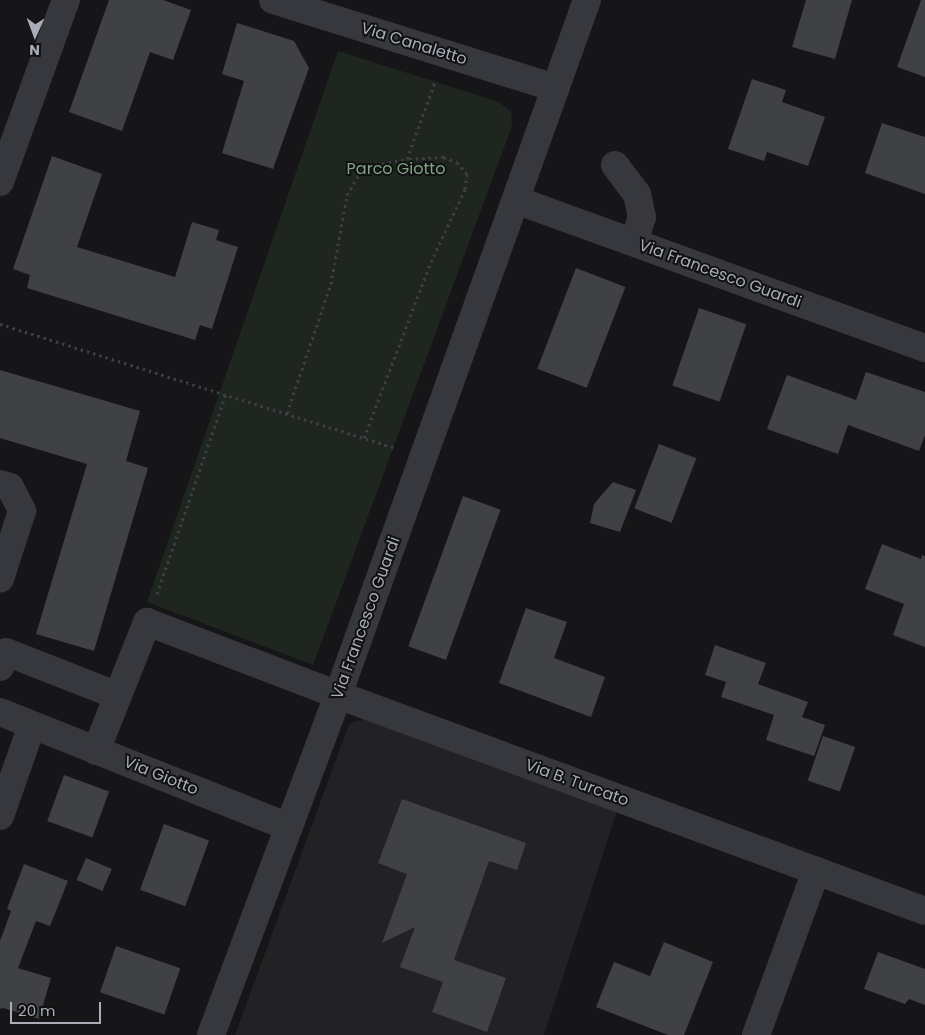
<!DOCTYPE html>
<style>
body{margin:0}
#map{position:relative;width:925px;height:1035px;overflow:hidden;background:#161618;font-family:Poppins,sans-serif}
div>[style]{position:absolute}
.built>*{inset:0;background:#222225}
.green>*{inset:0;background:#1e261f}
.building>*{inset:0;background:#404145;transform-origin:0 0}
.path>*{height:3px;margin-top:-1.5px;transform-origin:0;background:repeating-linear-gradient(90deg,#3d3f44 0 2.5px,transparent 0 6.5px)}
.minor>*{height:28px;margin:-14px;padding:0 14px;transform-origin:14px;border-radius:14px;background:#37383d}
span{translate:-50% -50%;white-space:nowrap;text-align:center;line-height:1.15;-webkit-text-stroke:4px #111113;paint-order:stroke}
.street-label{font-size:16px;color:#a8adb8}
.park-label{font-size:16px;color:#7fa381}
.north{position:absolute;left:10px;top:10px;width:50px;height:50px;-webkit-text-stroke:4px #111113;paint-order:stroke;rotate:182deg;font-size:14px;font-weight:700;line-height:20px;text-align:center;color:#a8adb8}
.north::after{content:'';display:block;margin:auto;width:18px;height:22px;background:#a8adb8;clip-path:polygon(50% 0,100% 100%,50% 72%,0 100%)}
.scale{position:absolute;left:10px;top:1002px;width:91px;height:22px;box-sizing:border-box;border:2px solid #a8adb8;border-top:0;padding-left:6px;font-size:15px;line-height:18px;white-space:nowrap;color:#a8adb8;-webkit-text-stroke:4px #111113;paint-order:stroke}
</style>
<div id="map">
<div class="built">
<i style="clip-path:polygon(369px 717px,619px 805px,544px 1035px,235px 1035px,349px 724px)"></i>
</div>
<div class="green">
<i style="clip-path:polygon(338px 51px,499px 102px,511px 112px,512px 126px,313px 665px,147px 602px)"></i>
</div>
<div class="building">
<i style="clip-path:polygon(109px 0,163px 0,191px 10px,173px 60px,150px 52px,122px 131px,69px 112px)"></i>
<i style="clip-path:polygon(806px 0,852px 0,835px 59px,792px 47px)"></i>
<i style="clip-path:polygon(921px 0,925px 0,925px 77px,897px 67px)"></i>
<i style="clip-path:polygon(237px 23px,294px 41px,309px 68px,273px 169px,222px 153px,244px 81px,222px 74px)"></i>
<i style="clip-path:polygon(752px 79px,786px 90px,782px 102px,825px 117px,808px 166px,767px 152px,764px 161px,728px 149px)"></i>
<i style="clip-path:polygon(882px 123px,925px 137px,925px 194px,865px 173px)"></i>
<i style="clip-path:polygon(52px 156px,102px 174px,77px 247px,175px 277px,192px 222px,219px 230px,216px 240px,238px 247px,212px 329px,200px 325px,195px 340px,27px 288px,30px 275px,13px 269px)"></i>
<i style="left:576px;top:268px;width:53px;height:108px;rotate:21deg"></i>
<i style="left:699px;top:308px;width:50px;height:82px;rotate:19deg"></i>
<i style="clip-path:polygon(0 370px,140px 411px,126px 461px,148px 468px,94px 651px,36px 634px,87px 464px,0 438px)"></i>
<i style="clip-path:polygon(866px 372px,925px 392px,925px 435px,919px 451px,848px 425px,838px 454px,767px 429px,787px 375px,856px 400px)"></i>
<i style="left:659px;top:444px;width:40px;height:69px;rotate:21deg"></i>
<i style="clip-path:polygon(613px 482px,636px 490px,620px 532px,590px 523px,594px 504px)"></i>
<i style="left:463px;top:496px;width:40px;height:160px;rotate:20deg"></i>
<i style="clip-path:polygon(882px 544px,921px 559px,922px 555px,925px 556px,925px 647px,893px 635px,904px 604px,865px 589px)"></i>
<i style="clip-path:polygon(526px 608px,567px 622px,554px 658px,605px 677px,591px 717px,499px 683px)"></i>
<i style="clip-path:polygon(715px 645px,766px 663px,758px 684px,808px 702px,802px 717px,825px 725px,814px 756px,766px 740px,774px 715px,721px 697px,726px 682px,705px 675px)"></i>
<i style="left:823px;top:736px;width:34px;height:47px;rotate:19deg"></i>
<i style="left:64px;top:775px;width:48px;height:49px;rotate:20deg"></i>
<i style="clip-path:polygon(402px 799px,526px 843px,517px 870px,489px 861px,454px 960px,506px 978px,487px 1032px,432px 1012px,443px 982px,400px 967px,415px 927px,382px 943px,407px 874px,378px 863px)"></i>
<i style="left:164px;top:824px;width:48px;height:70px;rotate:20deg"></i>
<i style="left:86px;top:858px;width:28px;height:24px;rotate:23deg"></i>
<i style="clip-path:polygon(24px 864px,68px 881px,50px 926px,36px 921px,18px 968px,51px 978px,39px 1019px,3px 1008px,0 1009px,0 941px,11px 911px,7px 909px)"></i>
<i style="clip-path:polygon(664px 942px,713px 962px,684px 1035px,668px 1035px,596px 1007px,614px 962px,650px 976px)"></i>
<i style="left:116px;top:946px;width:68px;height:49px;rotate:19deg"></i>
<i style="clip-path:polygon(878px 952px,925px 969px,925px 1005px,909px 999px,905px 1004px,864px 989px)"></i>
</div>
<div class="path">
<i style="left:0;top:324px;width:414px;rotate:17.4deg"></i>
<i style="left:287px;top:413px;width:136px;rotate:-71.2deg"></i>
<i style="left:331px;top:284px;width:90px;rotate:-79.8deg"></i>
<i style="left:347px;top:195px;width:32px;rotate:-60deg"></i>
<i style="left:363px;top:167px;width:45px;rotate:-10.3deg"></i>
<i style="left:407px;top:159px;width:82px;rotate:-70deg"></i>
<i style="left:364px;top:438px;width:188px;rotate:-69.2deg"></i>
<i style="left:431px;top:262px;width:81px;rotate:-65deg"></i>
<i style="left:465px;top:189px;width:15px;rotate:-82deg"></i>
<i style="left:467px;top:174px;width:14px;rotate:-129deg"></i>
<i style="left:458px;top:163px;width:15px;rotate:-157deg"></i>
<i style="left:444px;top:157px;width:37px;rotate:177deg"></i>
<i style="left:157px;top:594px;width:212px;rotate:-71deg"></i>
</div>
<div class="minor">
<i style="left:273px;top:0;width:296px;rotate:17.3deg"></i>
<i style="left:615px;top:165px;width:36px;rotate:53deg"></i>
<i style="left:637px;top:194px;width:24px;rotate:78deg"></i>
<i style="left:642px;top:217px;width:26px;rotate:108deg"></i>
<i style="left:0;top:182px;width:194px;rotate:-70.1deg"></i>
<i style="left:516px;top:200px;width:435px;rotate:19.9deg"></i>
<i style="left:0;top:484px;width:10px;rotate:17deg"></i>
<i style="left:10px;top:487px;width:27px;rotate:63deg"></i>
<i style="left:22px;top:511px;width:71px;rotate:107.9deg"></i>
<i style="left:0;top:667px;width:16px;rotate:-68deg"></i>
<i style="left:6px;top:652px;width:120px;rotate:21.4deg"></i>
<i style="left:0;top:712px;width:311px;rotate:21.7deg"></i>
<i style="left:96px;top:751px;width:139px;rotate:-68.4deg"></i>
<i style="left:147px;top:622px;width:204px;rotate:20.9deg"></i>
<i style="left:338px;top:695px;width:625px;rotate:20.2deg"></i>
<i style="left:0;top:816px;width:96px;rotate:-70.6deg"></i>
<i style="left:211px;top:1035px;width:363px;rotate:-69.5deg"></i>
<i style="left:338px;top:695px;width:738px;rotate:-70.29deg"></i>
<i style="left:756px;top:1035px;width:175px;rotate:-69.9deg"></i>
</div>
<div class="street-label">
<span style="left:414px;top:44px;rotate:17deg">Via Canaletto</span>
<span style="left:720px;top:274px;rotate:20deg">Via Francesco Guardi</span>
<span style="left:366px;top:618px;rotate:-70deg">Via Francesco Guardi</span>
<span style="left:161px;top:776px;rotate:22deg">Via Giotto</span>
<span style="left:577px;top:783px;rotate:20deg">Via B. Turcato</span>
</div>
<div class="park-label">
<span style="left:396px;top:169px">Parco Giotto</span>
</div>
<div class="north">N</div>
<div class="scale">20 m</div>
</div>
